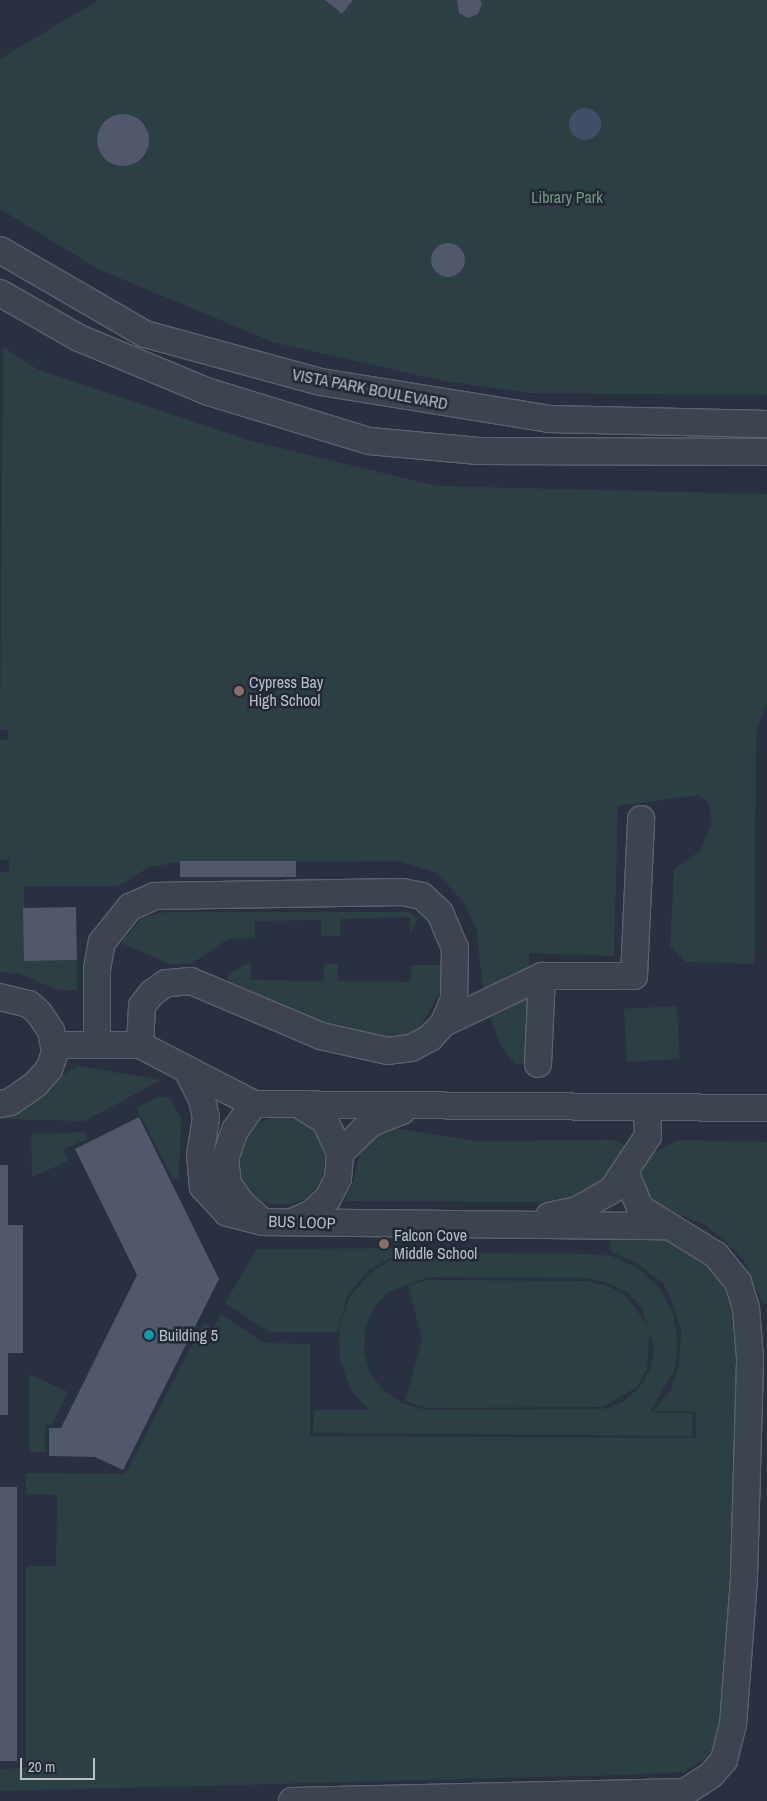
<!DOCTYPE html>
<style>
body{margin:0}
#map{position:relative;width:767px;height:1801px;overflow:hidden;background:#293140;font-family:"Archivo Narrow",sans-serif}
div>[style]{position:absolute}
.green>*{inset:0;background:#2c3f42;transform-origin:0 0}
.round{border-radius:50%}
.water>*{inset:0;background:#414e68}
.building>*{inset:0;background:#505869;transform-origin:0 0}
.roads{filter:drop-shadow(1px 0 #5b616e) drop-shadow(-1px 0 #5b616e) drop-shadow(0 1px #5b616e) drop-shadow(0 -1px #5b616e)}
.minor>*{height:26px;margin:-13px;padding:0 13px;transform-origin:13px;border-radius:13px;background:#3d4450}
.dots>*{width:14px;height:14px;translate:-50% -50%;box-sizing:border-box;border:2px solid #222836;border-radius:50%}
span{translate:-50% -50%;white-space:nowrap;text-align:center;line-height:1.15;-webkit-text-stroke:5px #222836;paint-order:stroke}
.park-label{font-size:16px;color:#74997f}
.street-label{font-size:16px;color:#babfca}
.poi-label{font-size:16px;color:#babfca}
.left{translate:0 -50%;text-align:left}
.scale{position:absolute;left:20px;top:1758px;width:75px;height:22px;box-sizing:border-box;border:2px solid #babfca;border-top:0;padding-left:6px;font-size:15px;line-height:18px;white-space:nowrap;color:#babfca;-webkit-text-stroke:4px #222836;paint-order:stroke}
</style>
<div id="map">
<div class="green">
<i style="clip-path:polygon(99px 0,767px 0,767px 395px,529px 393px,443px 381px,273px 342px,98px 269px,0 209px,0 59px)"></i>
<i style="clip-path:polygon(3px 347px,37px 369px,248px 440px,436px 486px,767px 494px,767px 703px,756px 733px,755px 964px,686px 962px,670px 946px,674px 869px,700px 851px,712px 823px,708px 802px,699px 795px,618px 806px,614px 956px,529px 953px,528px 1064px,515px 1064px,501px 1046px,485px 1003px,476px 928px,464px 902px,436px 873px,399px 861px,180px 862px,149px 867px,118px 886px,24px 886px,25px 961px,77px 960px,77px 990px,58px 990px,20px 974px,0 972px,0 872px,9px 872px,9px 859px,0 860px,0 740px,8px 739px,8px 730px,0 730px)"></i>
<i style="clip-path:polygon(166px 912px,409px 912px,418px 919px,410px 934px,410px 917px,340px 919px,340px 936px,321px 936px,321px 920px,255px 921px,255px 938px,228px 939px,191px 964px,169px 964px,121px 943px,143px 917px)"></i>
<i style="clip-path:polygon(251px 962px,251px 980px,324px 981px,324px 964px,338px 964px,338px 981px,410px 982px,411px 965px,444px 965px,444px 985px,419px 1029px,401px 1041px,368px 1039px,301px 1016px,228px 981px,228px 974px)"></i>
<i style="left:677px;top:1006px;width:53px;height:53px;rotate:87deg"></i>
<i style="clip-path:polygon(78px 1066px,161px 1080px,85px 1121px,0 1119px,0 1111px)"></i>
<i style="clip-path:polygon(160px 1096px,170px 1098px,181px 1119px,179px 1177px,174px 1180px,136px 1108px)"></i>
<i class="round" style="left:237px;top:1117px;width:88px;height:88px"></i>
<i style="clip-path:polygon(387px 1127px,476px 1141px,613px 1140px,627px 1146px,606px 1182px,568px 1202px,344px 1201px,354px 1180px,360px 1152px,367px 1140px)"></i>
<i style="clip-path:polygon(85px 1132px,87px 1139px,64px 1149px,68px 1161px,32px 1177px,31px 1134px)"></i>
<i style="clip-path:polygon(679px 1140px,767px 1142px,767px 1304px,763px 1304px,744px 1261px,727px 1243px,705px 1225px,653px 1203px,646px 1194px,642px 1171px,651px 1154px)"></i>
<i style="clip-path:polygon(650px 1237px,672px 1240px,721px 1274px,736px 1322px,737px 1446px,721px 1730px,709px 1756px,684px 1772px,621px 1775px,0 1791px,0 1769px,26px 1768px,26px 1566px,56px 1566px,57px 1495px,26px 1494px,26px 1473px,125px 1474px,204px 1322px,213px 1328px,221px 1314px,264px 1343px,310px 1344px,310px 1436px,696px 1438px,696px 1412px,653px 1411px,670px 1391px,679px 1365px,681px 1331px,673px 1304px,663px 1283px,635px 1262px,611px 1252px,610px 1238px)"></i>
<i style="clip-path:polygon(430px 1248px,398px 1254px,369px 1270px,348px 1294px,337px 1332px,269px 1332px,225px 1303px,257px 1249px)"></i>
<i style="clip-path:polygon(evenodd,431px 1252px,586px 1254px,612px 1256px,639px 1269px,660px 1289px,673px 1314px,678px 1343px,674px 1371px,650px 1412px,692px 1413px,692px 1436px,313px 1433px,314px 1410px,369px 1410px,351px 1390px,340px 1360px,339px 1328px,349px 1298px,370px 1273px,397px 1256px,431px 1252px,429px 1277px,587px 1278px,608px 1283px,627px 1292px,642px 1308px,654px 1348px,650px 1369px,639px 1388px,623px 1402px,603px 1409px,426px 1410px,402px 1403px,383px 1390px,370px 1373px,364px 1352px,365px 1330px,373px 1309px,388px 1292px,429px 1277px)"></i>
<i style="clip-path:polygon(429px 1280px,587px 1281px,608px 1286px,626px 1296px,650px 1329px,647px 1369px,637px 1387px,603px 1407px,427px 1408px,405px 1401px,422px 1339px,408px 1285px)"></i>
<i style="clip-path:polygon(29px 1374px,68px 1392px,52px 1425px,45px 1425px,45px 1452px,29px 1452px)"></i>
</div>
<div class="water">
<i class="round" style="left:569px;top:108px;width:32px;height:32px"></i>
</div>
<div class="building">
<i style="clip-path:polygon(325px 0,353px 0,342px 14px)"></i>
<i style="clip-path:polygon(457px 0,480px 0,482px 4px,478px 14px,468px 18px,459px 13px)"></i>
<i class="round" style="left:97px;top:114px;width:52px;height:52px"></i>
<i class="round" style="left:431px;top:243px;width:34px;height:34px"></i>
<i style="left:296px;top:861px;width:16px;height:116px;rotate:90deg"></i>
<i style="left:76px;top:907px;width:53px;height:53px;rotate:89deg"></i>
<i style="clip-path:polygon(139px 1117px,219px 1279px,123px 1470px,95px 1457px,49px 1456px,49px 1428px,61px 1428px,137px 1275px,75px 1149px)"></i>
<i style="clip-path:polygon(0 1165px,8px 1165px,8px 1225px,23px 1225px,23px 1353px,8px 1353px,8px 1415px,0 1415px)"></i>
<i style="left:0;top:1487px;width:17px;height:274px"></i>
</div>
<div class="roads">
<div class="minor">
<i style="left:0;top:250px;width:168px;rotate:30.1deg"></i>
<i style="left:145px;top:334px;width:182px;rotate:15.3deg"></i>
<i style="left:321px;top:382px;width:231px;rotate:9.2deg"></i>
<i style="left:549px;top:419px;width:218px;rotate:1.3deg"></i>
<i style="left:0;top:293px;width:91px;rotate:29.7deg"></i>
<i style="left:79px;top:338px;width:141px;rotate:22.6deg"></i>
<i style="left:209px;top:392px;width:167px;rotate:17deg"></i>
<i style="left:369px;top:441px;width:110px;rotate:5.2deg"></i>
<i style="left:479px;top:451px;width:288px;rotate:0.2deg"></i>
<i style="left:0;top:997px;width:30px;rotate:14deg"></i>
<i style="left:29px;top:1004px;width:13px;rotate:42deg"></i>
<i style="left:39px;top:1013px;width:22px;rotate:56deg"></i>
<i style="left:51px;top:1031px;width:21px;rotate:79deg"></i>
<i style="left:55px;top:1052px;width:18px;rotate:109deg"></i>
<i style="left:49px;top:1069px;width:20px;rotate:131deg"></i>
<i style="left:36px;top:1084px;width:32px;rotate:145deg"></i>
<i style="left:10px;top:1102px;width:10px;rotate:169deg"></i>
<i style="left:444px;top:1023px;width:109px;rotate:-25.6deg"></i>
<i style="left:97px;top:1042px;width:73px;rotate:-90deg"></i>
<i style="left:97px;top:969px;width:27px;rotate:-80deg"></i>
<i style="left:102px;top:942px;width:45px;rotate:-51.3deg"></i>
<i style="left:130px;top:907px;width:27px;rotate:-24deg"></i>
<i style="left:155px;top:896px;width:247px;rotate:-0.9deg"></i>
<i style="left:402px;top:892px;width:20px;rotate:11deg"></i>
<i style="left:422px;top:896px;width:25px;rotate:43deg"></i>
<i style="left:440px;top:913px;width:38px;rotate:67deg"></i>
<i style="left:455px;top:948px;width:51px;rotate:91.1deg"></i>
<i style="left:454px;top:999px;width:26px;rotate:113deg"></i>
<i style="left:444px;top:1023px;width:21px;rotate:133deg"></i>
<i style="left:430px;top:1038px;width:21px;rotate:152deg"></i>
<i style="left:411px;top:1048px;width:23px;rotate:173deg"></i>
<i style="left:388px;top:1051px;width:69px;rotate:-167.4deg"></i>
<i style="left:321px;top:1036px;width:141px;rotate:-157.1deg"></i>
<i style="left:191px;top:981px;width:25px;rotate:175deg"></i>
<i style="left:166px;top:983px;width:17px;rotate:144deg"></i>
<i style="left:152px;top:993px;width:16px;rotate:128deg"></i>
<i style="left:142px;top:1006px;width:39px;rotate:93deg"></i>
<i style="left:55px;top:1045px;width:85px"></i>
<i style="left:140px;top:1045px;width:128px;rotate:27.4deg"></i>
<i style="left:538px;top:1064px;width:88px;rotate:-87.4deg"></i>
<i style="left:542px;top:976px;width:92px"></i>
<i style="left:634px;top:976px;width:157px;rotate:-87.4deg"></i>
<i style="left:187px;top:1070px;width:33px;rotate:63deg"></i>
<i style="left:202px;top:1099px;width:19px;rotate:78deg"></i>
<i style="left:206px;top:1118px;width:36px;rotate:99deg"></i>
<i style="left:200px;top:1154px;width:33px;rotate:85deg"></i>
<i style="left:203px;top:1187px;width:35px;rotate:47deg"></i>
<i style="left:227px;top:1213px;width:37px;rotate:14deg"></i>
<i style="left:263px;top:1222px;width:401px;rotate:0.6deg"></i>
<i style="left:340px;top:1153px;width:43px;rotate:-44.1deg"></i>
<i style="left:371px;top:1123px;width:33px;rotate:-21deg"></i>
<i style="left:549px;top:1216px;width:29px;rotate:-12deg"></i>
<i style="left:577px;top:1210px;width:40px;rotate:-29.7deg"></i>
<i style="left:612px;top:1190px;width:65px;rotate:-56.3deg"></i>
<i style="left:648px;top:1136px;width:29px;rotate:-92deg"></i>
<i style="left:263px;top:1222px;width:28px;rotate:-139deg"></i>
<i style="left:242px;top:1204px;width:24px;rotate:-125deg"></i>
<i style="left:228px;top:1184px;width:25px;rotate:-97deg"></i>
<i style="left:225px;top:1159px;width:31px;rotate:-71deg"></i>
<i style="left:235px;top:1130px;width:32px;rotate:-54deg"></i>
<i style="left:254px;top:1104px;width:513px;rotate:0.45deg"></i>
<i style="left:292px;top:1222px;width:22px;rotate:-24deg"></i>
<i style="left:312px;top:1213px;width:22px;rotate:-43deg"></i>
<i style="left:328px;top:1198px;width:22px;rotate:-63deg"></i>
<i style="left:338px;top:1178px;width:25px;rotate:-85deg"></i>
<i style="left:340px;top:1153px;width:35px;rotate:-115deg"></i>
<i style="left:325px;top:1121px;width:31px;rotate:-148deg"></i>
<i style="left:292px;top:1801px;width:393px;rotate:-1.3deg"></i>
<i style="left:685px;top:1792px;width:31px;rotate:-33deg"></i>
<i style="left:711px;top:1775px;width:20px;rotate:-49deg"></i>
<i style="left:724px;top:1760px;width:36px;rotate:-76deg"></i>
<i style="left:733px;top:1725px;width:148px;rotate:-85.7deg"></i>
<i style="left:744px;top:1577px;width:219px;rotate:-88.4deg"></i>
<i style="left:750px;top:1358px;width:50px;rotate:-94.6deg"></i>
<i style="left:746px;top:1308px;width:27px;rotate:-107deg"></i>
<i style="left:738px;top:1282px;width:35px;rotate:-129deg"></i>
<i style="left:716px;top:1255px;width:89px;rotate:-148.3deg"></i>
<i style="left:640px;top:1208px;width:40px;rotate:-112deg"></i>
</div>
</div>
<div class="dots">
<i style="left:239px;top:691px;background:#8d6e63"></i>
<i style="left:384px;top:1244px;background:#8d6e63"></i>
<i style="left:149px;top:1335px;background:#0f9aa8"></i>
</div>
<div class="park-label">
<span style="left:567px;top:197px">Library Park</span>
</div>
<div class="street-label">
<span style="left:370px;top:389px;rotate:11deg">VISTA PARK BOULEVARD</span>
<span style="left:302px;top:1222px;rotate:2deg">BUS LOOP</span>
</div>
<div class="poi-label">
<span class="left" style="left:249px;top:691px">Cypress Bay<br>High School</span>
<span class="left" style="left:394px;top:1244px">Falcon Cove<br>Middle School</span>
<span class="left" style="left:159px;top:1335px">Building 5</span>
</div>
<div class="scale">20 m</div>
</div>
